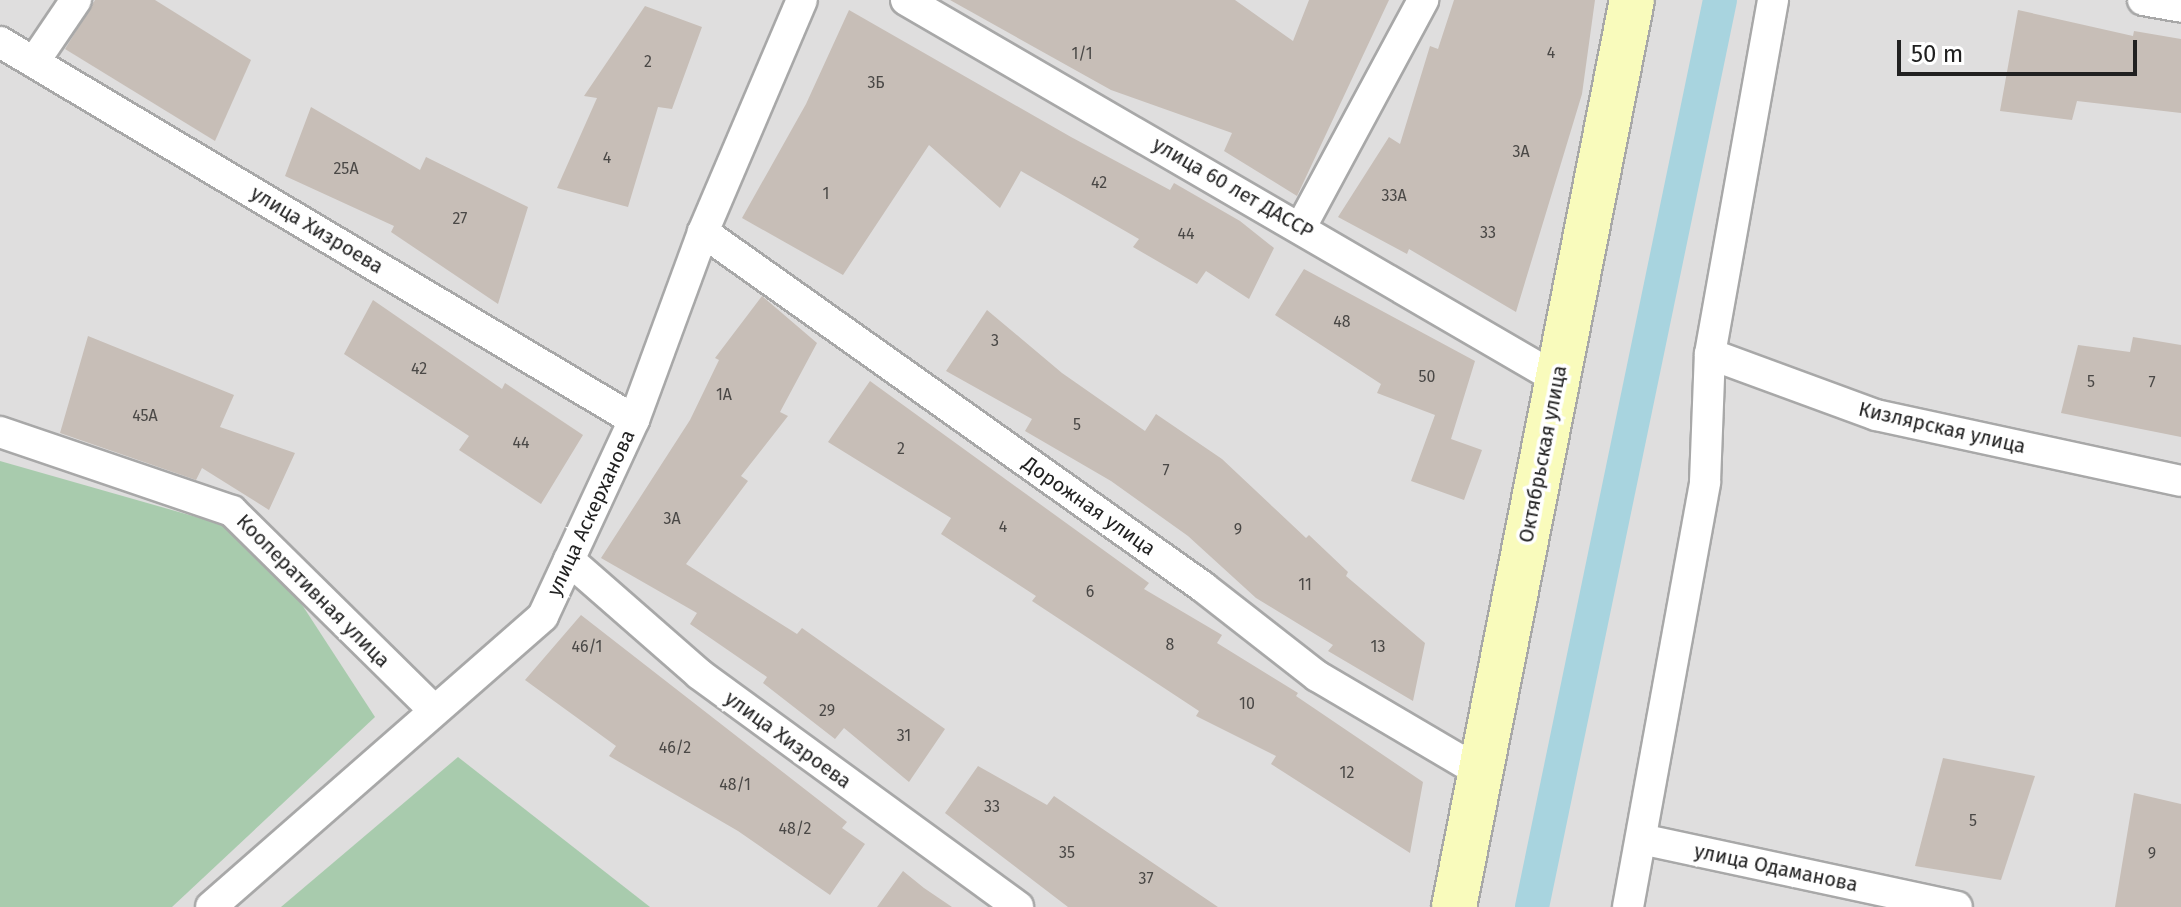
<!DOCTYPE html>
<meta charset="utf-8">
<style>
body{margin:0}
#map{position:relative;width:2181px;height:907px;overflow:hidden;background:#f2eee8;font-family:"Fira Sans",sans-serif}
div>[style]{position:absolute}
.residential>*{inset:0;background:#dfdede;transform-origin:0 0}
.cemetery>*{inset:0;background:#a8cbad}
.canal>*{height:34px;margin:-17px;padding:0 17px;transform-origin:17px;border-radius:17px;background:#a8d4df}
.building>*{inset:0;background:#c7beb7}
.roads{filter:drop-shadow(2px 0 #a8a8a8) drop-shadow(-2px 0 #a8a8a8) drop-shadow(0 2px #a8a8a8) drop-shadow(0 -2px #a8a8a8)}
.street>*{height:30px;margin:-15px;padding:0 15px;transform-origin:15px;border-radius:15px;background:#fff}
.secondary>*{height:44px;margin:-22px;padding:0 22px;transform-origin:22px;border-radius:22px;background:#f9fbbc}
span{translate:-50% -50%;white-space:nowrap;text-align:center;line-height:1.15;-webkit-text-stroke:7px #fff;paint-order:stroke}
.number-label{font-size:16px;color:#4a4846}
.number-label span{-webkit-text-stroke-width:0}
.street-label{font-size:20px;color:#212121}
.scale{position:absolute;left:1897px;top:40px;width:240px;height:36px;box-sizing:border-box;border:4px solid #212121;border-top:0;padding-left:10px;font-size:24px;line-height:28px;white-space:nowrap;color:#212121;-webkit-text-stroke:6px #fff;paint-order:stroke}
</style>
<div id="map">
<div class="residential">
<i style="left:0;top:0;width:2181px;height:907px"></i>
</div>
<div class="cemetery">
<i style="clip-path:polygon(0 461px,256px 534px,375px 717px,172px 907px,0 907px)"></i>
<i style="clip-path:polygon(458px 757px,650px 907px,281px 907px)"></i>
</div>
<div class="canal">
<i style="left:1532px;top:907px;width:926px;rotate:-78.29deg"></i>
</div>
<div class="building">
<i style="clip-path:polygon(95px 0,155px 0,251px 60px,215px 141px,65px 49px)"></i>
<i style="clip-path:polygon(950px 0,1235px 0,1293px 41px,1309px 0,1389px 0,1297px 196px,1224px 151px,1232px 133px,1111px 90px)"></i>
<i style="clip-path:polygon(1454px 0,1595px 0,1582px 94px,1516px 312px,1409px 249px,1407px 254px,1338px 217px,1389px 137px,1400px 144px,1430px 46px,1438px 49px)"></i>
<i style="clip-path:polygon(645px 6px,702px 27px,672px 109px,658px 107px,628px 207px,557px 188px,597px 98px,584px 96px)"></i>
<i style="clip-path:polygon(849px 10px,1071px 137px,1170px 190px,1174px 183px,1240px 221px,1274px 248px,1249px 299px,1206px 271px,1197px 284px,1133px 247px,1139px 239px,1021px 171px,1000px 208px,929px 145px,843px 275px,742px 218px,806px 104px)"></i>
<i style="clip-path:polygon(2018px 10px,2133px 36px,2134px 31px,2181px 39px,2181px 113px,2077px 101px,2072px 120px,2000px 111px)"></i>
<i style="clip-path:polygon(311px 107px,420px 170px,426px 157px,528px 207px,498px 304px,391px 232px,394px 226px,285px 176px)"></i>
<i style="clip-path:polygon(1304px 269px,1475px 361px,1451px 439px,1482px 450px,1464px 500px,1411px 481px,1435px 415px,1377px 393px,1381px 384px,1275px 315px)"></i>
<i style="clip-path:polygon(762px 296px,817px 343px,780px 412px,788px 416px,741px 476px,748px 481px,686px 564px,797px 634px,802px 628px,945px 729px,909px 782px,844px 728px,835px 739px,763px 683px,767px 677px,690px 624px,697px 613px,601px 558px,690px 420px,719px 360px,715px 358px)"></i>
<i style="clip-path:polygon(373px 300px,502px 389px,505px 383px,583px 435px,541px 504px,459px 450px,469px 436px,344px 354px)"></i>
<i style="clip-path:polygon(987px 310px,1062px 373px,1145px 431px,1156px 414px,1222px 459px,1306px 538px,1309px 535px,1348px 572px,1346px 576px,1425px 643px,1413px 701px,1328px 651px,1333px 645px,1256px 598px,1188px 536px,1111px 481px,1025px 431px,1032px 419px,946px 371px)"></i>
<i style="clip-path:polygon(88px 336px,234px 395px,220px 427px,295px 453px,269px 510px,202px 468px,196px 480px,60px 433px)"></i>
<i style="clip-path:polygon(2133px 337px,2181px 345px,2181px 437px,2061px 413px,2078px 345px,2130px 352px)"></i>
<i style="clip-path:polygon(870px 381px,1149px 583px,1144px 589px,1222px 635px,1217px 643px,1298px 693px,1296px 696px,1423px 782px,1410px 853px,1271px 764px,1276px 756px,1196px 716px,1199px 711px,1032px 601px,1036px 596px,941px 534px,951px 518px,828px 442px)"></i>
<i style="clip-path:polygon(581px 615px,847px 822px,842px 828px,865px 844px,830px 895px,738px 831px,609px 756px,616px 746px,525px 680px)"></i>
<i style="clip-path:polygon(1943px 758px,2035px 776px,2001px 880px,1915px 866px)"></i>
<i style="clip-path:polygon(978px 766px,1047px 805px,1054px 796px,1218px 907px,1068px 907px,945px 813px)"></i>
<i style="clip-path:polygon(2134px 793px,2181px 804px,2181px 907px,2115px 907px)"></i>
<i style="clip-path:polygon(903px 871px,924px 888px,952px 907px,877px 907px)"></i>
</div>
<div class="roads">
<div class="street">
<i style="left:906px;top:0;width:754px;rotate:30.17deg"></i>
<i style="left:2143px;top:0;width:39px;rotate:10deg"></i>
<i style="left:0;top:42px;width:738px;rotate:30.8deg"></i>
<i style="left:34px;top:62px;width:75px;rotate:-55.9deg"></i>
<i style="left:1301px;top:227px;width:258px;rotate:-61.7deg"></i>
<i style="left:703px;top:232px;width:613px;rotate:35.37deg"></i>
<i style="left:1203px;top:587px;width:145px;rotate:38deg"></i>
<i style="left:1317px;top:676px;width:189px;rotate:30.5deg"></i>
<i style="left:1710px;top:354px;width:177px;rotate:20.2deg"></i>
<i style="left:1876px;top:415px;width:312px;rotate:12.2deg"></i>
<i style="left:0;top:432px;width:245px;rotate:18.8deg"></i>
<i style="left:232px;top:511px;width:282px;rotate:44.6deg"></i>
<i style="left:569px;top:560px;width:173px;rotate:41.2deg"></i>
<i style="left:699px;top:674px;width:395px;rotate:36.1deg"></i>
<i style="left:1641px;top:839px;width:323px;rotate:12.1deg"></i>
<i style="left:211px;top:907px;width:441px;rotate:-41.2deg"></i>
<i style="left:543px;top:616px;width:216px;rotate:-65.1deg"></i>
<i style="left:634px;top:420px;width:200px;rotate:-69.8deg"></i>
<i style="left:703px;top:232px;width:252px;rotate:-66.9deg"></i>
<i style="left:1628px;top:907px;width:432px;rotate:-79.7deg"></i>
<i style="left:1705px;top:482px;width:128px;rotate:-87.8deg"></i>
<i style="left:1710px;top:354px;width:360px;rotate:-79.9deg"></i>
</div>
<div class="secondary">
<i style="left:1454px;top:907px;width:924px;rotate:-78.9deg"></i>
</div>
</div>
<div class="number-label">
<span style="left:1551px;top:53px">4</span>
<span style="left:1082px;top:54px">1/1</span>
<span style="left:648px;top:62px">2</span>
<span style="left:876px;top:83px">3Б</span>
<span style="left:1521px;top:152px">3А</span>
<span style="left:607px;top:158px">4</span>
<span style="left:346px;top:169px">25А</span>
<span style="left:1099px;top:183px">42</span>
<span style="left:826px;top:194px">1</span>
<span style="left:1394px;top:196px">33А</span>
<span style="left:460px;top:219px">27</span>
<span style="left:1488px;top:233px">33</span>
<span style="left:1186px;top:234px">44</span>
<span style="left:1342px;top:322px">48</span>
<span style="left:995px;top:341px">3</span>
<span style="left:419px;top:369px">42</span>
<span style="left:1427px;top:377px">50</span>
<span style="left:2091px;top:382px">5</span>
<span style="left:2152px;top:383px">7</span>
<span style="left:724px;top:395px">1А</span>
<span style="left:145px;top:416px">45А</span>
<span style="left:1077px;top:425px">5</span>
<span style="left:521px;top:443px">44</span>
<span style="left:901px;top:449px">2</span>
<span style="left:1166px;top:471px">7</span>
<span style="left:672px;top:519px">3А</span>
<span style="left:1003px;top:527px">4</span>
<span style="left:1238px;top:530px">9</span>
<span style="left:1305px;top:585px">11</span>
<span style="left:1090px;top:592px">6</span>
<span style="left:1170px;top:645px">8</span>
<span style="left:587px;top:647px">46/1</span>
<span style="left:1378px;top:647px">13</span>
<span style="left:1247px;top:704px">10</span>
<span style="left:827px;top:711px">29</span>
<span style="left:904px;top:736px">31</span>
<span style="left:675px;top:748px">46/2</span>
<span style="left:1347px;top:773px">12</span>
<span style="left:735px;top:785px">48/1</span>
<span style="left:992px;top:807px">33</span>
<span style="left:1973px;top:821px">5</span>
<span style="left:795px;top:829px">48/2</span>
<span style="left:1067px;top:853px">35</span>
<span style="left:2152px;top:854px">9</span>
<span style="left:1146px;top:879px">37</span>
</div>
<div class="street-label">
<span style="left:1233px;top:188px;rotate:30deg">улица 60 лет ДАССР</span>
<span style="left:317px;top:230px;rotate:31deg">улица Хизроева</span>
<span style="left:1942px;top:428px;rotate:13deg">Кизлярская улица</span>
<span style="left:1543px;top:454px;rotate:-79deg">Октябрьская улица</span>
<span style="left:1089px;top:506px;rotate:35deg">Дорожная улица</span>
<span style="left:591px;top:513px;rotate:-65deg">улица Аскерханова</span>
<span style="left:313px;top:591px;rotate:45deg">Кооперативная улица</span>
<span style="left:788px;top:740px;rotate:36deg">улица Хизроева</span>
<span style="left:1776px;top:868px;rotate:12deg">улица Одаманова</span>
</div>
<div class="scale">50 m</div>
</div>
